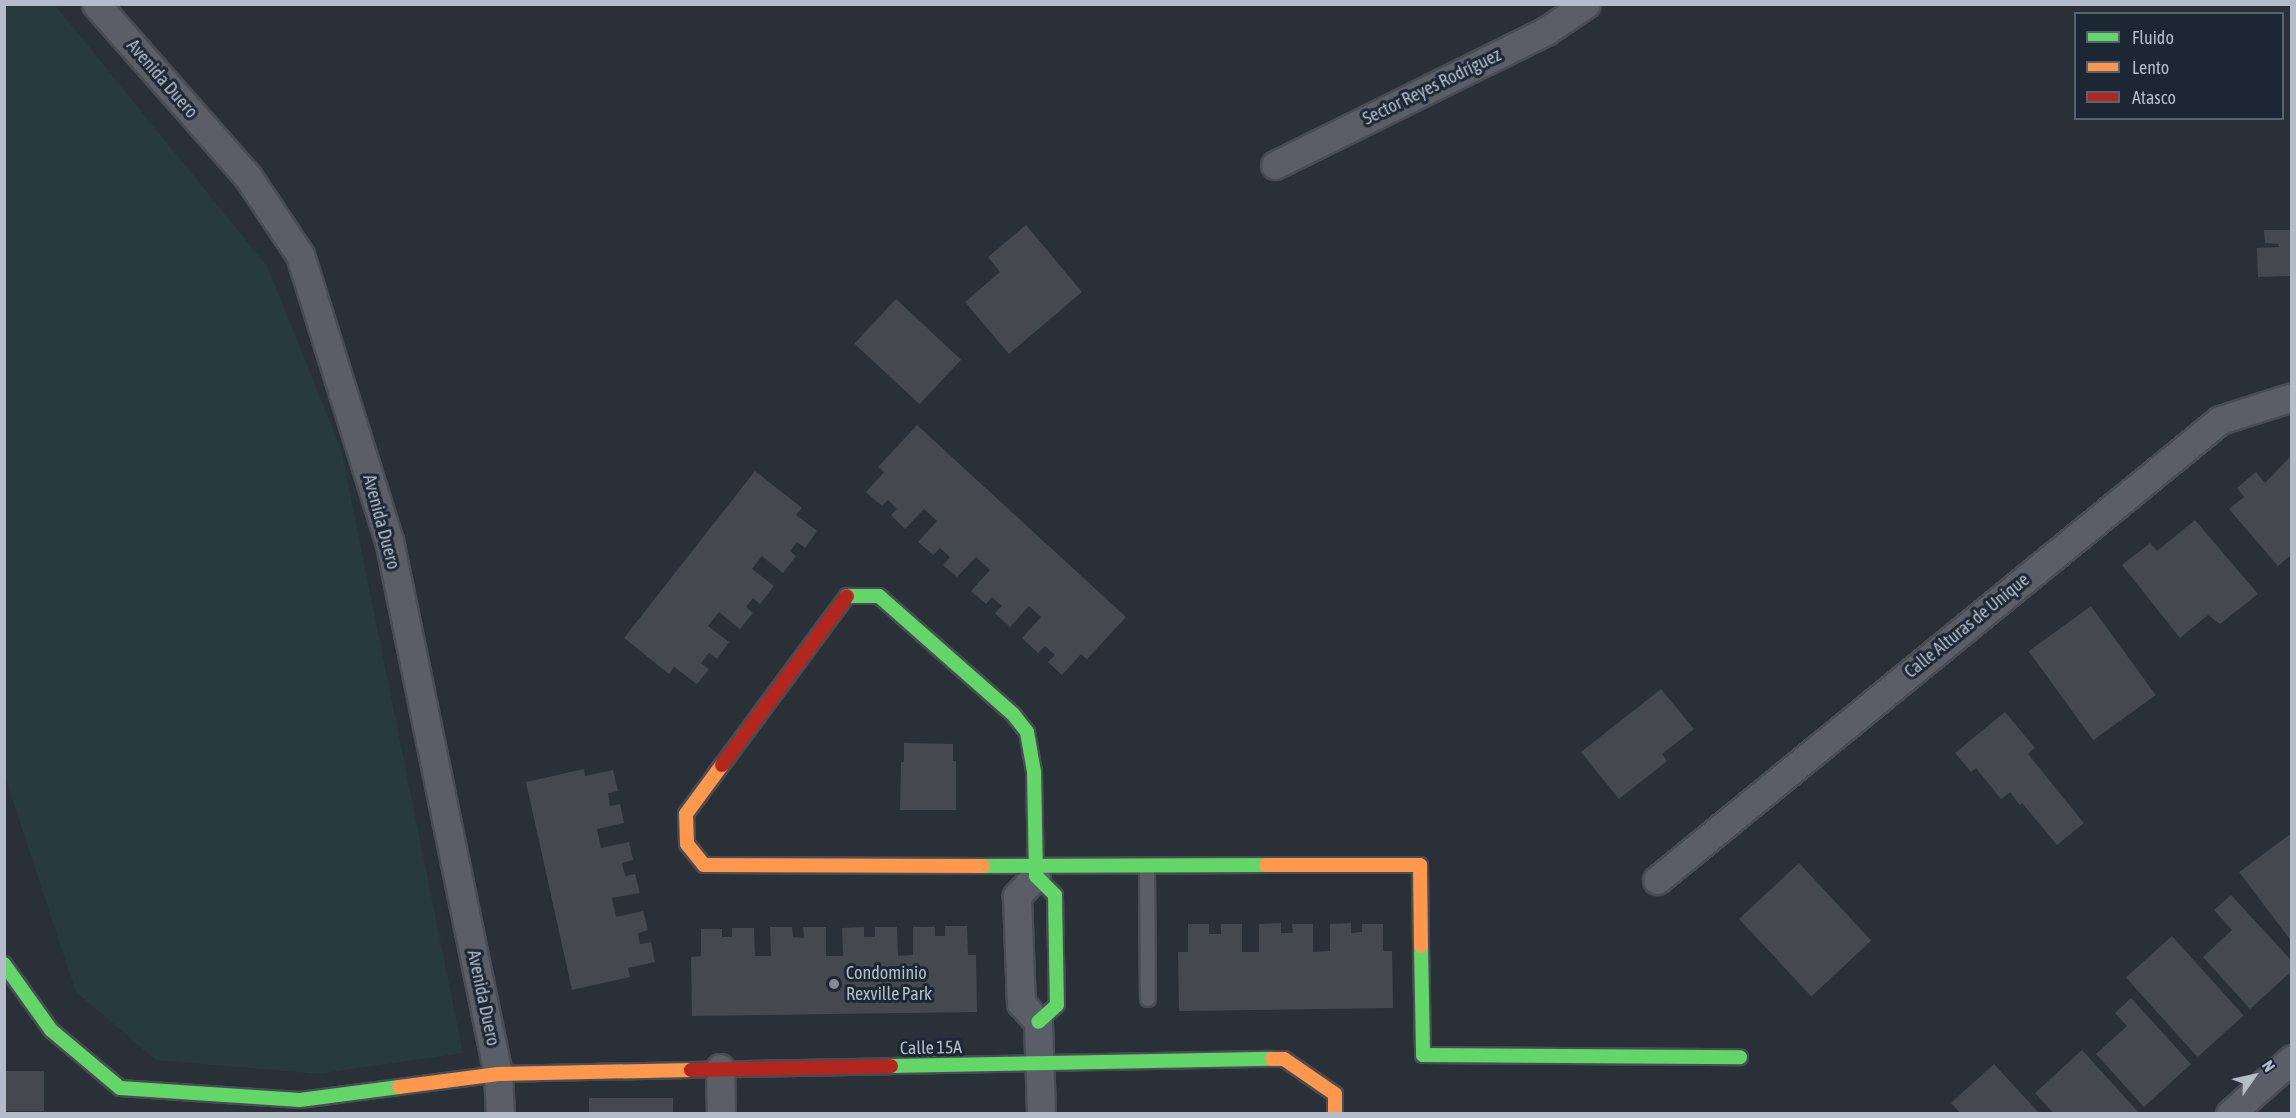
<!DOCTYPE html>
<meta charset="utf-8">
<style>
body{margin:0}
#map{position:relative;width:2296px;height:1118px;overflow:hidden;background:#2a3038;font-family:"Asap Condensed",sans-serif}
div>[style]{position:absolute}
.green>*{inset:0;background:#273a3e}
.building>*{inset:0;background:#444950;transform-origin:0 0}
.roads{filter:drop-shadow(2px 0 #484c53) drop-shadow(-2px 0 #484c53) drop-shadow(0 2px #484c53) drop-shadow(0 -2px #484c53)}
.lane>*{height:14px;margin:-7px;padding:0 7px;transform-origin:7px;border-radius:7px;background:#5a5e66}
.street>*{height:27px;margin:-13.5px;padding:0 13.5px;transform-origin:13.5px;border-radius:13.5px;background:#5a5e66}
.fast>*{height:14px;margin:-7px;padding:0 7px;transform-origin:7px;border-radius:7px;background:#63d668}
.slow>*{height:14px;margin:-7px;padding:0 7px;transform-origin:7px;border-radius:7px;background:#ff974d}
.jam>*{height:14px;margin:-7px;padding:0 7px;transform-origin:7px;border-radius:7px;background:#b3261e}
.dots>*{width:16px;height:16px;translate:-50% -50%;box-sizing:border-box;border:3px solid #1d2633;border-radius:50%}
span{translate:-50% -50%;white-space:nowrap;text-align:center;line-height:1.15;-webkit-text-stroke:6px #1d2633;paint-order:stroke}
.street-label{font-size:18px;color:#b4bcc9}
.poi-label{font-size:18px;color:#b4bcc9}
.left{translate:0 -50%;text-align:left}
.frame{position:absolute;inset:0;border:6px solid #b4bcc9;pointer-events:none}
.legend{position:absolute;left:2074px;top:12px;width:210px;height:108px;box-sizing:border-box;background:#1d2633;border:2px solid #59626f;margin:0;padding:8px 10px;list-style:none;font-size:18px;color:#b4bcc9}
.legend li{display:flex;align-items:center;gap:12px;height:30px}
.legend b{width:30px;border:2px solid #59626f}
.north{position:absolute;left:2224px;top:1046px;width:60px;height:60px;-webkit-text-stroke:4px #1d2633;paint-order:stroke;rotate:56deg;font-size:16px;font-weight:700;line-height:24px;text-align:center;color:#b4bcc9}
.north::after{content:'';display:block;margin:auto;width:21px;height:27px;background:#b4bcc9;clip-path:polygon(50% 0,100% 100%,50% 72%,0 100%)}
</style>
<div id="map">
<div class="green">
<i style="clip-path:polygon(4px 5px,55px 5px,267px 266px,341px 449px,463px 1053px,318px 1074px,156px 1060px,76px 992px,5px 777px)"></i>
</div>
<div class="building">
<i style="clip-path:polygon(1026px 225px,1082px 292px,1009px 354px,965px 302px,1000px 272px,988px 257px)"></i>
<i style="clip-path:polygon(2264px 230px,2292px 230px,2292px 276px,2258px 277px,2257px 248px,2279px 247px,2278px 244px,2265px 243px)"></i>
<i style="left:896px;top:299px;width:89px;height:61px;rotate:43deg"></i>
<i style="clip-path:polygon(917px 425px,1126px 617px,1087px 659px,1081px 654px,1062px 675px,1048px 662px,1055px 655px,1045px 646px,1038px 653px,1022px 638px,1041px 617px,1029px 606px,1010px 627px,995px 613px,1002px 606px,992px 597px,986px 604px,971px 591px,990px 570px,976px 557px,957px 577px,943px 565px,950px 557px,940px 548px,933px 555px,918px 542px,937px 521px,924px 509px,905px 529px,891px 515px,897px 509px,888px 500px,882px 506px,866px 492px,884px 472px,878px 467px)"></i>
<i style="clip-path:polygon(2292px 455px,2292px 554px,2278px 566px,2229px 509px,2244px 497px,2237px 488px,2256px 472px,2265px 483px)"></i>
<i style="clip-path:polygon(755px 471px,802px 508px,796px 515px,817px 531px,805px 548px,797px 542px,790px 551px,796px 556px,783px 573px,762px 556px,752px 569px,774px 586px,760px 604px,753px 598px,746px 607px,753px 613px,740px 629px,719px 612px,708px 626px,729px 642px,717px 659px,709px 653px,701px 663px,709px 669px,697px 684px,674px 667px,669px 674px,624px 638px)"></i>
<i style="clip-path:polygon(2195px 520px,2258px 594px,2220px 624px,2208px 615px,2180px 638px,2122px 565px,2150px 543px,2157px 551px)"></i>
<i style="left:2091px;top:606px;width:110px;height:77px;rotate:54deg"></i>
<i style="clip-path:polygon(1661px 689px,1694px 729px,1662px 754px,1667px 761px,1619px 799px,1581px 752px)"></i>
<i style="clip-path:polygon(2005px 712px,2035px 748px,2028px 754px,2084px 823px,2057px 845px,2022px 803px,2020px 805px,2010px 792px,2001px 799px,1976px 768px,1971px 772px,1955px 753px)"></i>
<i style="clip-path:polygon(904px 743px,953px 744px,953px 761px,956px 761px,956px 810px,900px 810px,901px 762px,904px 762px)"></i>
<i style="clip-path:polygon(584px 769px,585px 776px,613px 770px,618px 791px,608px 793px,610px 806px,620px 804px,624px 823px,597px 829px,601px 848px,629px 842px,633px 860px,622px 863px,625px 876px,635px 874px,640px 893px,612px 898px,616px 917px,643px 911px,648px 930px,638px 933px,640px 944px,651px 942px,655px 962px,628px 968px,630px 977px,572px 990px,526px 782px)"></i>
<i style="clip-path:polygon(2289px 835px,2292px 838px,2292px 942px,2239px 872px)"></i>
<i style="left:1799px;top:863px;width:106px;height:82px;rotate:47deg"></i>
<i style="clip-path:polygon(2231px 895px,2292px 961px,2292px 971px,2250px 1009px,2203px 957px,2232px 930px,2214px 910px)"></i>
<i style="clip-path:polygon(1281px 923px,1281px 933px,1293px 933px,1292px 924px,1313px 924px,1313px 952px,1330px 951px,1330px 924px,1351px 923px,1351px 933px,1362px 932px,1362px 924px,1383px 924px,1383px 951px,1392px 951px,1393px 1008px,1179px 1011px,1178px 952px,1188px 952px,1188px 924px,1209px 924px,1209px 934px,1221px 934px,1221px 924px,1242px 924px,1242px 952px,1259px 952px,1259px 924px)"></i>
<i style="clip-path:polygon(945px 926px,967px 926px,968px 955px,976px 955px,977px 1012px,692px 1016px,691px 957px,701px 956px,701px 929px,722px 929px,722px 937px,732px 937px,732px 928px,754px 928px,755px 956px,771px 956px,770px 927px,792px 927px,793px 937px,804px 938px,803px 927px,826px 927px,826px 956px,843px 956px,842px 928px,864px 927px,864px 937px,875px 937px,875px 927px,897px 927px,898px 956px,913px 955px,913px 927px,935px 927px,935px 936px,945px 936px)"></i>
<i style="left:2172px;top:936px;width:107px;height:62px;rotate:48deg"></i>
<i style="clip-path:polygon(2131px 998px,2191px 1064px,2144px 1107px,2096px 1054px,2127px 1026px,2115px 1013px)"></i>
<i style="clip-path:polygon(2082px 1050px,2140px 1114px,2054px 1114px,2035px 1093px)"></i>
<i style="clip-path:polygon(1994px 1064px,2040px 1114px,1961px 1114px,1951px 1103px)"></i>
<i style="left:4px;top:1071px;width:40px;height:40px"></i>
<i style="left:673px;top:1098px;width:16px;height:84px;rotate:90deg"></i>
</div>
<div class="roads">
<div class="lane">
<i style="left:1147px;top:866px;width:133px;rotate:89.6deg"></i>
</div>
<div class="street">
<i style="left:96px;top:4px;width:230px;rotate:48.7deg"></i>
<i style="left:248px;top:177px;width:94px;rotate:56.3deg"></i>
<i style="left:300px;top:255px;width:299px;rotate:72.7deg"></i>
<i style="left:389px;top:540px;width:545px;rotate:78.46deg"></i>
<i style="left:498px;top:1074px;width:40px;rotate:87.1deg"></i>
<i style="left:1275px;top:165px;width:302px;rotate:-26.3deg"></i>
<i style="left:1546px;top:31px;width:48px;rotate:-34deg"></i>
<i style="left:1036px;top:876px;width:28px;rotate:134deg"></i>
<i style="left:1017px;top:896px;width:107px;rotate:87.9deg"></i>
<i style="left:1021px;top:1003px;width:25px;rotate:48deg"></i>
<i style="left:1038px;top:1022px;width:92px;rotate:88.1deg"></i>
<i style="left:1657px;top:880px;width:727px;rotate:-39.25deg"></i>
<i style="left:2220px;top:420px;width:76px;rotate:-17.7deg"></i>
<i style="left:720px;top:1068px;width:46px;rotate:88.8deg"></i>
<i style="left:2230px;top:1114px;width:83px;rotate:-41.6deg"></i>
</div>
<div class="fast">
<i style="left:847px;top:596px;width:32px"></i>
<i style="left:879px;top:596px;width:179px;rotate:41.4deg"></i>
<i style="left:1013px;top:714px;width:23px;rotate:52deg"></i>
<i style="left:1027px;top:732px;width:40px;rotate:80deg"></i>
<i style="left:1034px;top:771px;width:105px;rotate:88.9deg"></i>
<i style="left:1036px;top:876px;width:27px;rotate:45deg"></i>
<i style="left:1055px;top:895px;width:110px;rotate:89deg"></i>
<i style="left:1057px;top:1005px;width:25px;rotate:138deg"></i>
<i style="left:983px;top:866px;width:283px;rotate:-0.2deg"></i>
<i style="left:1421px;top:946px;width:109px;rotate:88.9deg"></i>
<i style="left:1423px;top:1055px;width:317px;rotate:0.4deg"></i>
<i style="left:4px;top:964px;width:81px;rotate:54.5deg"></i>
<i style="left:51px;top:1030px;width:90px;rotate:40deg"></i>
<i style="left:120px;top:1088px;width:180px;rotate:3.8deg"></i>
<i style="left:300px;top:1100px;width:100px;rotate:-7.5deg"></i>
<i style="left:891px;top:1066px;width:381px;rotate:-1.1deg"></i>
</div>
<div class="slow">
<i style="left:722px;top:765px;width:61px;rotate:126.3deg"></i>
<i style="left:686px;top:814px;width:30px;rotate:88deg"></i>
<i style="left:687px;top:844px;width:27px;rotate:51deg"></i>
<i style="left:704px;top:865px;width:279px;rotate:0.2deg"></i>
<i style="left:1266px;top:865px;width:154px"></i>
<i style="left:1420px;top:865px;width:81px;rotate:89.3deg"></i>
<i style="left:1272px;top:1059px;width:12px"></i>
<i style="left:1284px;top:1059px;width:62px;rotate:34.5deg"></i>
<i style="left:1335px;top:1094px;width:20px;rotate:90deg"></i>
<i style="left:399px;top:1087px;width:100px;rotate:-7.5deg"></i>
<i style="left:498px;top:1074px;width:193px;rotate:-1.2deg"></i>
</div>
<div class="jam">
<i style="left:722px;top:765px;width:210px;rotate:-53.5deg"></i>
<i style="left:691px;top:1070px;width:200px;rotate:-1.1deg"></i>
</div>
</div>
<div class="dots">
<i style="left:834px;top:984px;background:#848b96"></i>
</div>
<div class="street-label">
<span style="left:162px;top:79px;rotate:49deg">Avenida Duero</span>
<span style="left:1432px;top:87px;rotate:-26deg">Sector Reyes Rodríguez</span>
<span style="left:381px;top:522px;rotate:75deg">Avenida Duero</span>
<span style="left:1967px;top:626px;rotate:-39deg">Calle Alturas de Unique</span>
<span style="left:483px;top:998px;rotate:78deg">Avenida Duero</span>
<span style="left:931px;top:1048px;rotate:-1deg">Calle 15A</span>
</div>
<div class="poi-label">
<span class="left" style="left:846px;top:984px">Condominio<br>Rexville Park</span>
</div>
<div class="frame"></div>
<ul class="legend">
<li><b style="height:8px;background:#63d668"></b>Fluido</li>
<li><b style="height:8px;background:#ff974d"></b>Lento</li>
<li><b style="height:8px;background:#b3261e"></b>Atasco</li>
</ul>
<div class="north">N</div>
</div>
